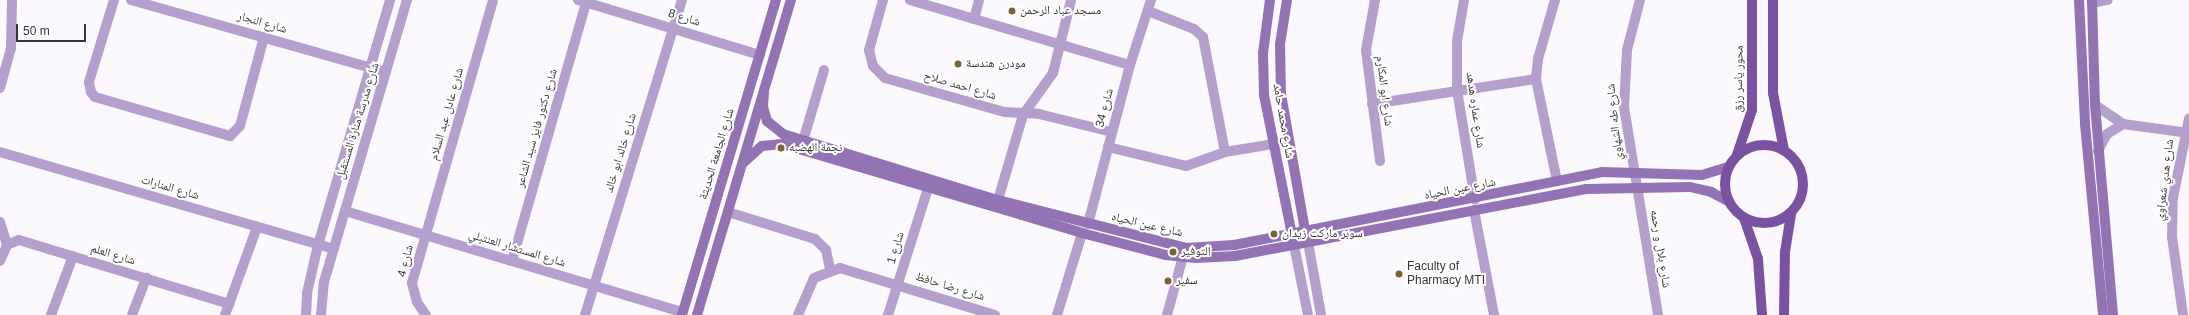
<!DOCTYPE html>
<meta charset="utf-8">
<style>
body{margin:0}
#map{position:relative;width:2189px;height:315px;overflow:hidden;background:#fbf9fe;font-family:Arial,"Noto Naskh Arabic",sans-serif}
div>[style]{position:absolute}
.street>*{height:10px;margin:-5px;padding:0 5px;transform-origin:5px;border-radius:5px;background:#b59fcc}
.secondary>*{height:10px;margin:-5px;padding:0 5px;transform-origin:5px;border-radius:5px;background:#9373b4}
.primary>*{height:10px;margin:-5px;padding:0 5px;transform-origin:5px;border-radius:5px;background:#7b52a1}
.primary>.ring{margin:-5px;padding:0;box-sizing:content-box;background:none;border:10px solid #7b52a1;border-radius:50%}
.dots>*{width:11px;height:11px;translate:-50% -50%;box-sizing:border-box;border:2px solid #fff;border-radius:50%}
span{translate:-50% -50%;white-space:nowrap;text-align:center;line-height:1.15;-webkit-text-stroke:4px #fff;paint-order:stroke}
.poi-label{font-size:12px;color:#363538}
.left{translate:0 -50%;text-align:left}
.street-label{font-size:12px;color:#363538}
.scale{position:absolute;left:16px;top:24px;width:70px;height:18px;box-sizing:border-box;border:2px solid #363538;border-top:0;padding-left:5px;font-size:12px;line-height:14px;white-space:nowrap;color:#363538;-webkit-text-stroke:3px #fff;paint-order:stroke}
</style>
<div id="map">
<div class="street">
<i style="left:114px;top:0;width:86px;rotate:107deg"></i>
<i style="left:89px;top:82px;width:10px;rotate:79deg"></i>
<i style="left:91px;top:92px;width:6px;rotate:51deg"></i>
<i style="left:95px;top:97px;width:141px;rotate:16.1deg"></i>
<i style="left:230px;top:136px;width:14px;rotate:-45deg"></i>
<i style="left:240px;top:126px;width:92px;rotate:-74.9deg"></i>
<i style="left:131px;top:0;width:265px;rotate:15.8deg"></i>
<i style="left:578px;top:0;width:190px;rotate:16.8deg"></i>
<i style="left:883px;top:0;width:52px;rotate:105.6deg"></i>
<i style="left:869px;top:50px;width:16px;rotate:76deg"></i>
<i style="left:873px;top:66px;width:17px;rotate:45deg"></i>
<i style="left:885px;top:78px;width:124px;rotate:15.9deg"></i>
<i style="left:1004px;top:112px;width:35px;rotate:3deg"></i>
<i style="left:1039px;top:114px;width:75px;rotate:13.9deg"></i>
<i style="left:910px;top:0;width:229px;rotate:16.5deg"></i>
<i style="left:1375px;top:0;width:51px;rotate:100.2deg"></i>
<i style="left:1366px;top:50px;width:112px;rotate:82.8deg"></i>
<i style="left:1464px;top:0;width:42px;rotate:99.7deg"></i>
<i style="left:1457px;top:41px;width:49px;rotate:90deg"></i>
<i style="left:1457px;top:90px;width:111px;rotate:80.7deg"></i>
<i style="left:1555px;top:0;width:61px;rotate:106.1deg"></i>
<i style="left:1538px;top:59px;width:20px;rotate:96deg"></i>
<i style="left:1536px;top:79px;width:104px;rotate:78.4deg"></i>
<i style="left:1640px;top:0;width:52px;rotate:104.6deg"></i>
<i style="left:1627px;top:50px;width:57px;rotate:93deg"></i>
<i style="left:1624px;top:107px;width:211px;rotate:80.7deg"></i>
<i style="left:2092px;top:3px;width:16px;rotate:-11deg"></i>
<i style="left:1148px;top:11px;width:49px;rotate:21.4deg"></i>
<i style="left:1194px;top:29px;width:12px;rotate:42deg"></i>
<i style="left:1203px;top:37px;width:117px;rotate:79.2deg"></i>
<i style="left:974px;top:19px;width:20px;rotate:-75deg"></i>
<i style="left:0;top:88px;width:41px;rotate:-74.6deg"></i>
<i style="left:11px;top:48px;width:48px;rotate:-88.8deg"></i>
<i style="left:1372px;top:104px;width:166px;rotate:-8.7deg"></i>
<i style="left:2095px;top:105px;width:34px;rotate:34deg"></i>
<i style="left:2123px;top:124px;width:67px;rotate:7.8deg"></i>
<i style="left:803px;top:141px;width:74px;rotate:-73.5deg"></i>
<i style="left:1108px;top:147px;width:80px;rotate:13.7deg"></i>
<i style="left:1186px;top:166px;width:41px;rotate:-19.7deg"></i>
<i style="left:1225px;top:152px;width:50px;rotate:-9.3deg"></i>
<i style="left:2098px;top:151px;width:19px;rotate:-62deg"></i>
<i style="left:2107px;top:134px;width:19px;rotate:-32deg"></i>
<i style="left:0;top:152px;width:347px;rotate:16.2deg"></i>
<i style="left:998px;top:200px;width:89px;rotate:-73.6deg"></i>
<i style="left:1023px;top:115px;width:52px;rotate:-54.5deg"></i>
<i style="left:1053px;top:73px;width:75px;rotate:-76.1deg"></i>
<i style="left:1474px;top:210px;width:107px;rotate:79.2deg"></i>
<i style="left:345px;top:211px;width:352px;rotate:16.7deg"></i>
<i style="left:728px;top:212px;width:91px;rotate:17.2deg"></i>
<i style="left:815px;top:239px;width:16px;rotate:45deg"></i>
<i style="left:826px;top:250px;width:19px;rotate:78deg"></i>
<i style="left:0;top:222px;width:24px;rotate:73deg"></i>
<i style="left:1088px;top:224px;width:164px;rotate:-75.2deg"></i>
<i style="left:1130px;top:65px;width:68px;rotate:-72.1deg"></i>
<i style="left:1308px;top:242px;width:74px;rotate:79.9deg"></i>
<i style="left:1294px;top:245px;width:71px;rotate:78.7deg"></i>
<i style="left:0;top:261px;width:17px;rotate:-66deg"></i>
<i style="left:7px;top:245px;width:13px;rotate:-23deg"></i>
<i style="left:19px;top:240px;width:220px;rotate:16.9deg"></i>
<i style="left:512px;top:261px;width:268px;rotate:-74deg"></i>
<i style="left:51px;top:315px;width:63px;rotate:-69.6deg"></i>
<i style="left:132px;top:315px;width:40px;rotate:-69deg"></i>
<i style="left:225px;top:315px;width:94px;rotate:-70deg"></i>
<i style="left:306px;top:315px;width:22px;rotate:-87deg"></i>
<i style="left:307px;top:293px;width:49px;rotate:-77.1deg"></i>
<i style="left:318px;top:245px;width:255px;rotate:-73.6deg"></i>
<i style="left:321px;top:315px;width:33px;rotate:-85deg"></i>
<i style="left:324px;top:282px;width:294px;rotate:-73.6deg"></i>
<i style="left:426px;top:315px;width:16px;rotate:-125deg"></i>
<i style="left:417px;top:302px;width:20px;rotate:-105deg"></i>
<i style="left:412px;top:283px;width:294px;rotate:-74deg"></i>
<i style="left:585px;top:315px;width:330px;rotate:-72.9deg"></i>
<i style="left:798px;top:315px;width:40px;rotate:-66.6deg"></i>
<i style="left:814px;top:278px;width:28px;rotate:-21deg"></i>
<i style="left:840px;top:268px;width:162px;rotate:16.9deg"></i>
<i style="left:888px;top:315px;width:133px;rotate:-72.5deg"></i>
<i style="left:1057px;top:315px;width:86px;rotate:-73deg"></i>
<i style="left:1167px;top:315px;width:68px;rotate:-74.7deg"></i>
<i style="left:2183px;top:315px;width:79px;rotate:-98deg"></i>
<i style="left:2172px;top:237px;width:39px;rotate:-89deg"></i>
<i style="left:2173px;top:198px;width:81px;rotate:-78.6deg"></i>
</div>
<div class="secondary">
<i style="left:1270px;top:0;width:53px;rotate:97.5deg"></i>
<i style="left:1263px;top:53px;width:42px;rotate:88.6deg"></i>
<i style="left:1264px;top:95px;width:148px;rotate:78.7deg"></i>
<i style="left:1287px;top:0;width:45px;rotate:99deg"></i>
<i style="left:1280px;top:44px;width:50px;rotate:88.9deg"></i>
<i style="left:1281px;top:94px;width:144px;rotate:80deg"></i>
<i style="left:2079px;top:0;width:124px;rotate:87.2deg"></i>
<i style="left:2085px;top:124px;width:192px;rotate:84.6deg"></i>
<i style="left:2092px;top:0;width:105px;rotate:88.4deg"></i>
<i style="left:2095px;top:105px;width:211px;rotate:85.1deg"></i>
<i style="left:764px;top:92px;width:15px;rotate:94deg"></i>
<i style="left:763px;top:107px;width:15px;rotate:74deg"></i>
<i style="left:767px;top:121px;width:21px;rotate:39deg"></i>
<i style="left:783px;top:134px;width:225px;rotate:17.1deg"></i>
<i style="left:998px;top:200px;width:194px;rotate:14.3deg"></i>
<i style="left:1186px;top:248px;width:48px;rotate:-3.6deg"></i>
<i style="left:1234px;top:245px;width:375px;rotate:-11.2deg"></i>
<i style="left:1602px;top:172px;width:100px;rotate:1.7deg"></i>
<i style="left:1702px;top:175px;width:28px;rotate:-17deg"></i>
<i style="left:743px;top:163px;width:25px;rotate:-42deg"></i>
<i style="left:762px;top:146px;width:20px;rotate:-6deg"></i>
<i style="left:782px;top:144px;width:313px;rotate:16.5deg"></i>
<i style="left:1082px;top:233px;width:87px;rotate:14.7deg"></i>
<i style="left:1166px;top:255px;width:30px;rotate:6deg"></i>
<i style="left:1196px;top:258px;width:39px;rotate:-3deg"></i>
<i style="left:1235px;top:256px;width:358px;rotate:-10.8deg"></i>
<i style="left:1587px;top:189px;width:103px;rotate:-1.1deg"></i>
<i style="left:1690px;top:187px;width:22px;rotate:13deg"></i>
<i style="left:1711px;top:192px;width:21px;rotate:28deg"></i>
<i style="left:682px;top:315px;width:329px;rotate:-73.4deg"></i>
<i style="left:697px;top:315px;width:329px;rotate:-73.4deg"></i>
</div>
<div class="primary">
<i style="left:1773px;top:0;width:93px;rotate:90deg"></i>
<i style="left:1773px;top:93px;width:58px;rotate:79.1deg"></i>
<i class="ring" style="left:1725px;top:145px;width:68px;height:68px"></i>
<i style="left:1737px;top:155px;width:47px;rotate:-71.6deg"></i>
<i style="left:1752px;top:110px;width:110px;rotate:-90deg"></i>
<i style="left:1744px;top:218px;width:43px;rotate:71.1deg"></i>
<i style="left:1758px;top:259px;width:56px;rotate:85.9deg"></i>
<i style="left:1784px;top:315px;width:63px;rotate:-89.1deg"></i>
<i style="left:1785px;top:252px;width:39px;rotate:-81deg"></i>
</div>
<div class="dots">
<i style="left:1012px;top:11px;background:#7d6334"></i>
<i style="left:958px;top:64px;background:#7d6334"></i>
<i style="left:781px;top:148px;background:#7d6334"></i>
<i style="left:1274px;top:234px;background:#7d6334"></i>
<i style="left:1173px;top:252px;background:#7d6334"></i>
<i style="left:1399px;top:274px;background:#7d6334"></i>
<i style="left:1168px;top:281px;background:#7d6334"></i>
</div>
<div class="poi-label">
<span class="left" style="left:1020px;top:11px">مسجد عباد الرحمن</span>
<span class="left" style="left:966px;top:64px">مودرن هندسة</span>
<span class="left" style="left:789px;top:148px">نجمة الهضبه</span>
<span class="left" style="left:1282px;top:234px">سوبر ماركت زيدان</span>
<span class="left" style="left:1181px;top:252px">التوفير</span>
<span class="left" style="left:1407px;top:274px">Faculty of<br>Pharmacy MTI</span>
<span class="left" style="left:1176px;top:281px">سفير</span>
</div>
<div class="street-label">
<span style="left:684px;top:18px;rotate:17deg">شارع 8</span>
<span style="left:262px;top:23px;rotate:16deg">شارع النجار</span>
<span style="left:1739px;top:79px;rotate:-89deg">محور ياسر رزق</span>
<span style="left:960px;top:86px;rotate:16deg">شارع احمد صلاح</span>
<span style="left:1384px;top:91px;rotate:83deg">شارع ابو المكارم</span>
<span style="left:1105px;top:108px;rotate:-75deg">شارع 34</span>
<span style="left:1475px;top:110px;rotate:82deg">شارع عماره هدهد</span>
<span style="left:447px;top:114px;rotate:-74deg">شارع عادل عبد السلام</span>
<span style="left:358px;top:121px;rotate:-73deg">شارع مدرسة منارة المستقبل</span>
<span style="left:1283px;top:121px;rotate:80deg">شارع محمد حامد</span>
<span style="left:1615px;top:122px;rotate:-96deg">شارع طه الشهاوي</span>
<span style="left:537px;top:128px;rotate:-74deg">شارع دكتور فايز سيد الشاعر</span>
<span style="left:621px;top:153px;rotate:-73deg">شارع خالد ابو خالد</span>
<span style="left:717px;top:154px;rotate:-73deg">شارع الجامعة الحديثة</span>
<span style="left:2165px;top:180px;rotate:-83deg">شارع هدي شعراوي</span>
<span style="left:170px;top:188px;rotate:16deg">شارع المنارات</span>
<span style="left:1460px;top:189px;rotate:-11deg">شارع عين الحياه</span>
<span style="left:1147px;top:225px;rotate:13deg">شارع عين الحياه</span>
<span style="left:896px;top:248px;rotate:-73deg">شارع 1</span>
<span style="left:517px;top:249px;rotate:17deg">شارع المستشار العنتبلي</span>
<span style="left:1660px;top:249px;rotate:81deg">شارع بلال و رحمه</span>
<span style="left:113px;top:255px;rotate:17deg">شارع العلم</span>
<span style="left:406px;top:261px;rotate:-76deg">شارع 4</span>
<span style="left:950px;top:287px;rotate:17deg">شارع رضا حافظ</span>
</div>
<div class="scale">50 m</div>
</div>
